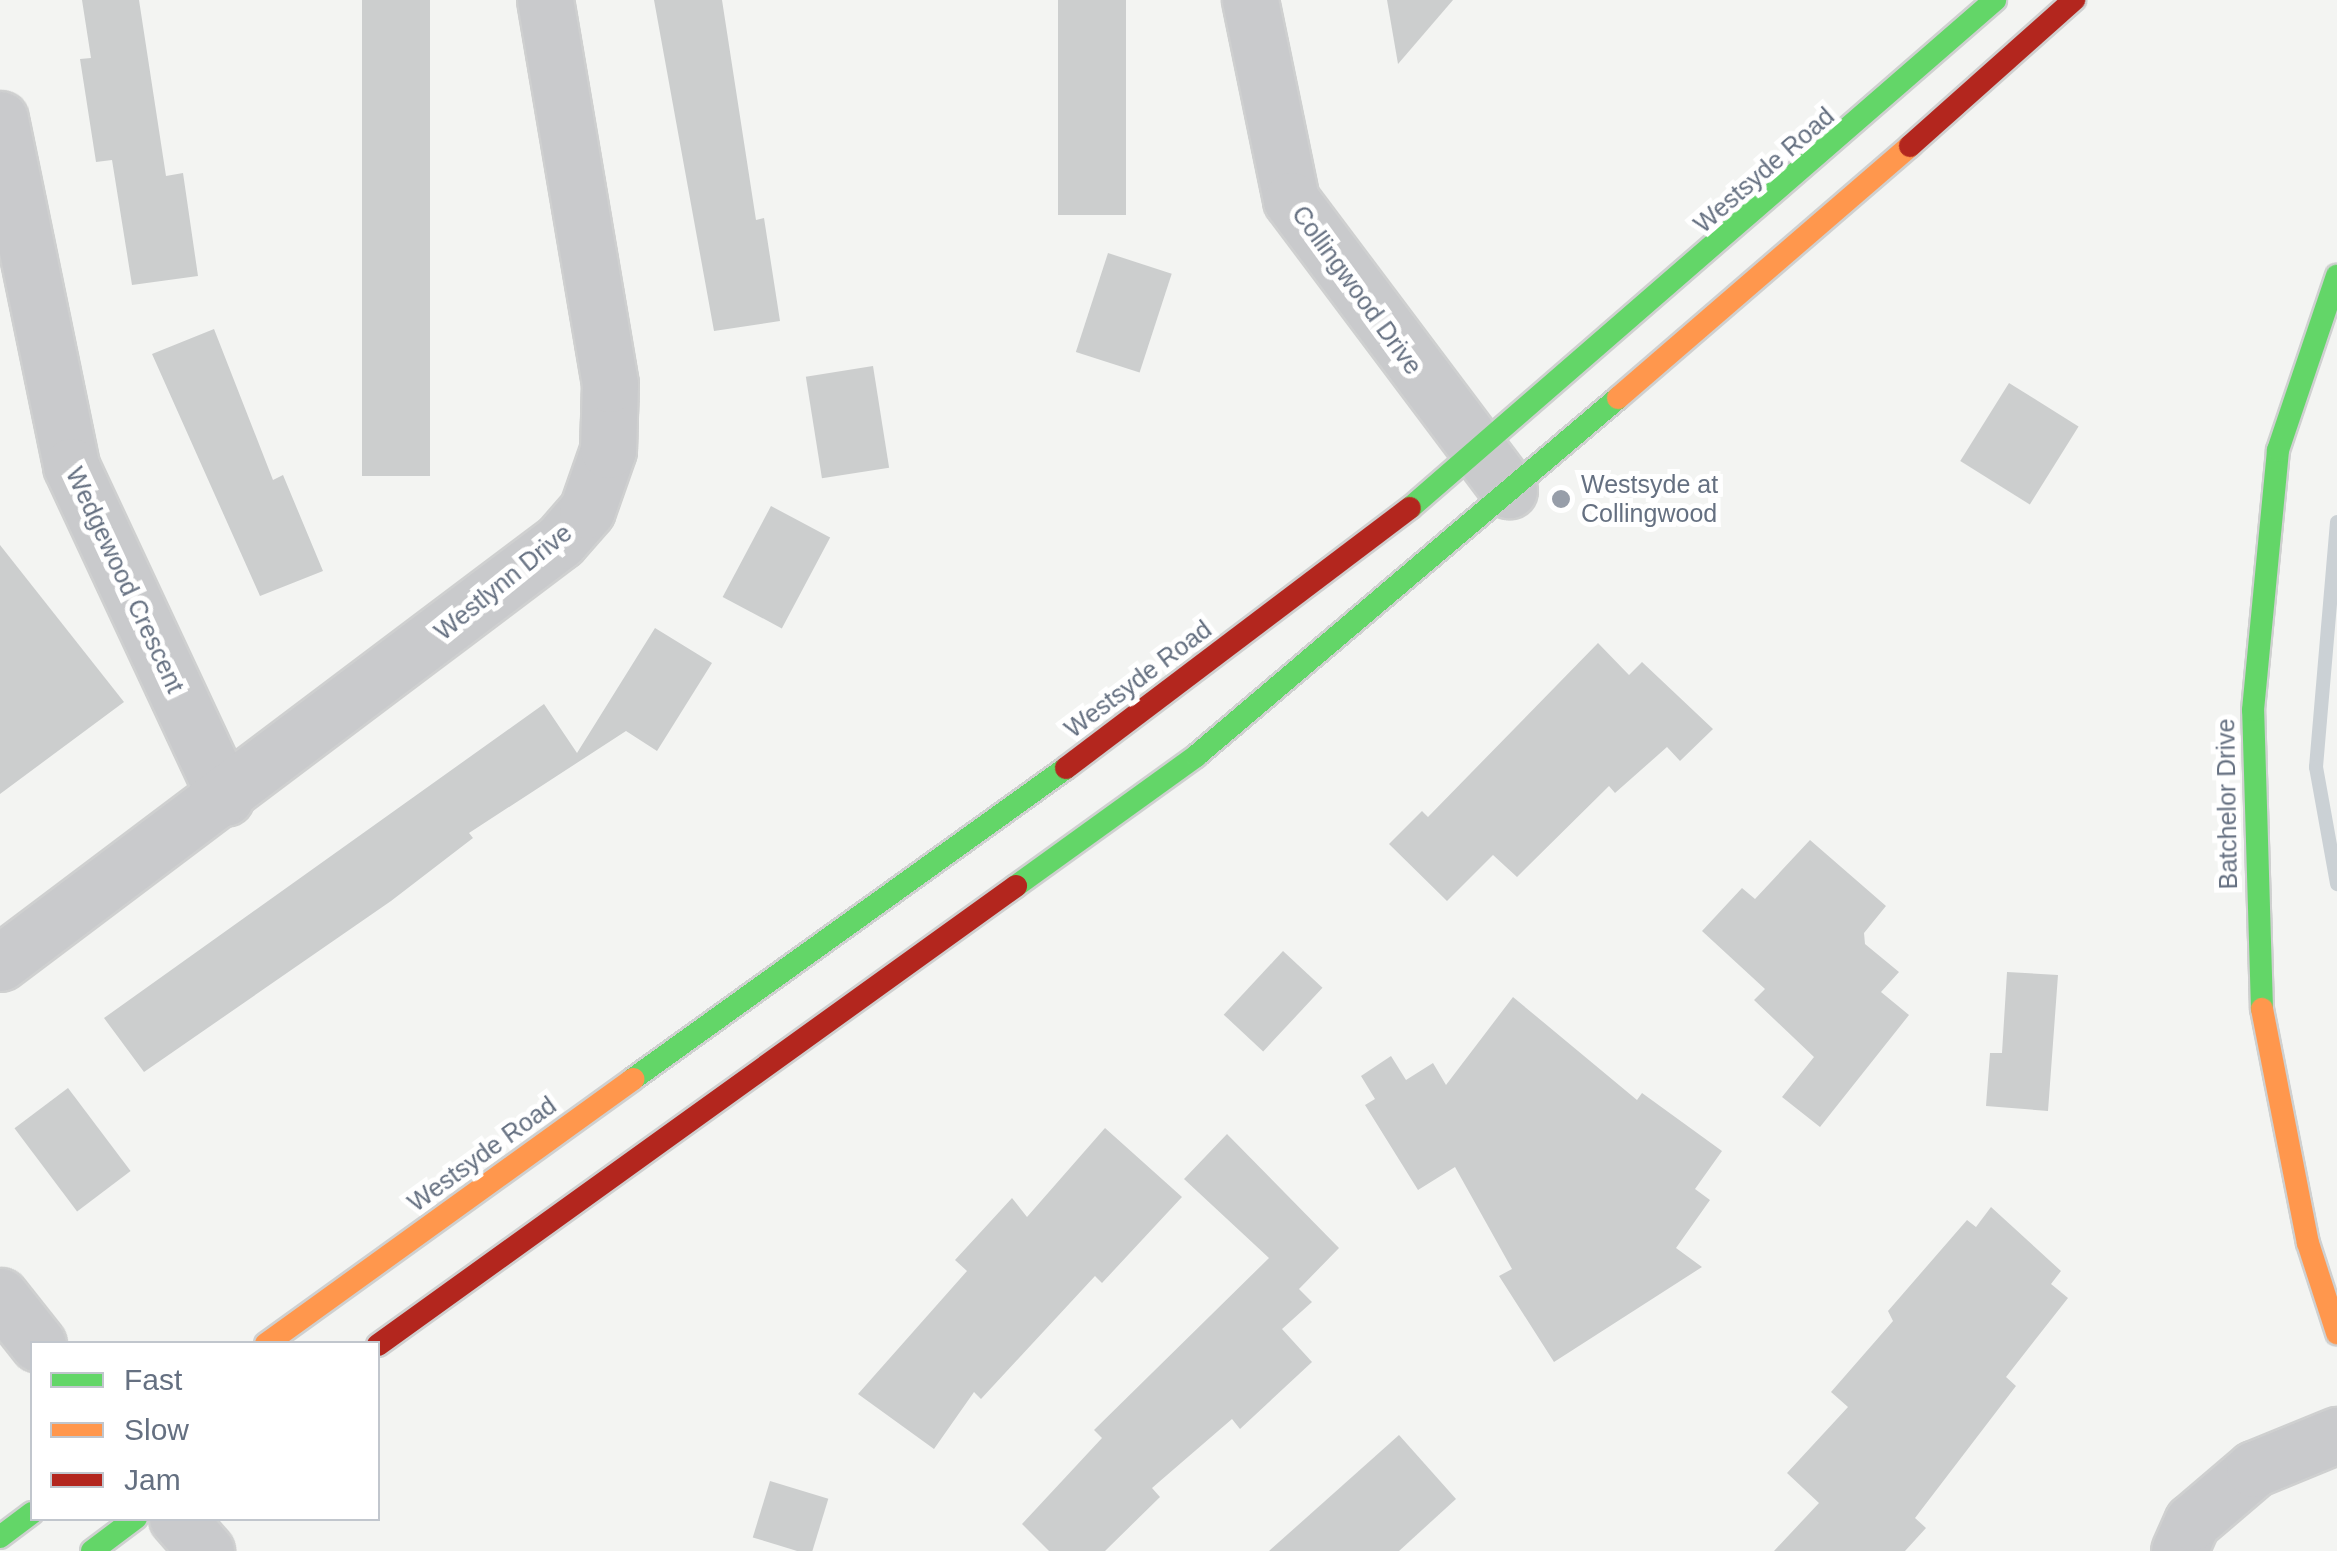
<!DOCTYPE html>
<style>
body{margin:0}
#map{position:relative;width:2337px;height:1551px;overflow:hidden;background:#f3f4f2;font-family:Arial,sans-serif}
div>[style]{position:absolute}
.stream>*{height:14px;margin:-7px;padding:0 7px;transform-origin:7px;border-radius:7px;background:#cbd1d5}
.building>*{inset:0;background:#cccece;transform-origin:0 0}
.roads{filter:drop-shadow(2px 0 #cfd0d0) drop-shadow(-2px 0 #cfd0d0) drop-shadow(0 2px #cfd0d0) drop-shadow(0 -2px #cfd0d0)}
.street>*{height:55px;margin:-27.5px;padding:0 27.5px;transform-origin:27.5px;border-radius:27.5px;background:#c9cacc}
.fast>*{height:22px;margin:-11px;padding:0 11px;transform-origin:11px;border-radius:11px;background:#63d668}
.slow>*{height:22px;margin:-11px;padding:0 11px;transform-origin:11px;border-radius:11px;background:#ff974d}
.jam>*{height:22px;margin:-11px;padding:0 11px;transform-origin:11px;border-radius:11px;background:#b3261e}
.dots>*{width:28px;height:28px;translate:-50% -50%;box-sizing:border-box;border:5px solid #fff;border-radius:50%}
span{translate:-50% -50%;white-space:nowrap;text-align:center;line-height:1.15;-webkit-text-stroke:10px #fff;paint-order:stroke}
.street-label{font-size:25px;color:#657081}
.poi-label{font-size:25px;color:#657081}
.left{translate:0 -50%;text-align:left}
.legend{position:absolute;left:30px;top:1341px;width:350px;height:180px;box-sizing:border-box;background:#fff;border:2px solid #c1c6cd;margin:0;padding:12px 18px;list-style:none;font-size:30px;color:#657081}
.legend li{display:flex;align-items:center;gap:20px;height:50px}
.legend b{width:50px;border:2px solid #c1c6cd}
</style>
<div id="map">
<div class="stream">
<i style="left:2337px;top:522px;width:246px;rotate:94.9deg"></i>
<i style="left:2316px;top:767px;width:119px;rotate:79.8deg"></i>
</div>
<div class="building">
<i style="clip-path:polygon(82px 0,139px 0,166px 176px,183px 173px,198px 276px,132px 285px,112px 160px,96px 162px,80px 59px,91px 58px)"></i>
<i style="left:362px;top:0;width:68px;height:476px"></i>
<i style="clip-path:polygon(654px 0,722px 0,756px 220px,764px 218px,780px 321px,714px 331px)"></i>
<i style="left:1058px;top:0;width:68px;height:215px"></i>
<i style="clip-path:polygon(1387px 0,1453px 0,1398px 64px)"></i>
<i style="left:1108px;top:253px;width:67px;height:104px;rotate:18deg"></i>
<i style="clip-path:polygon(214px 329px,273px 480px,283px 475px,323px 571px,260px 596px,152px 354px)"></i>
<i style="left:873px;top:366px;width:103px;height:68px;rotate:81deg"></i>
<i style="left:2009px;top:383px;width:82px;height:92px;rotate:32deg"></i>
<i style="left:771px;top:506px;width:67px;height:103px;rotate:28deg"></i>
<i style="clip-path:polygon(0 545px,124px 702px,0 794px)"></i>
<i style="clip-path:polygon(655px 628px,712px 663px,657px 751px,626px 731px,469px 833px,473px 838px,391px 901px,144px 1072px,104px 1018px,544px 704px,577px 753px)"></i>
<i style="clip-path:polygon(1598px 643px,1629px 675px,1642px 662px,1713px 729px,1680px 761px,1667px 747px,1615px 793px,1609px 786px,1517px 877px,1493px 855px,1447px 901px,1389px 844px,1422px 811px,1428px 817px)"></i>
<i style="clip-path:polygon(1810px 840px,1886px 906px,1864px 933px,1865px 944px,1899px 972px,1881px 992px,1909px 1015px,1820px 1127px,1782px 1097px,1814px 1057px,1754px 1000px,1765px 989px,1702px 931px,1742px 888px,1755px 899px)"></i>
<i style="left:1283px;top:951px;width:54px;height:87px;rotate:43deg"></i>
<i style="clip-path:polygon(2007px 972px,2058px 975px,2048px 1111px,1986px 1106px,1990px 1053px,2002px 1053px)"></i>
<i style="clip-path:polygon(1513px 997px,1637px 1100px,1642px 1093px,1722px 1151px,1695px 1189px,1710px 1200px,1676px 1248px,1702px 1267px,1554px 1362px,1499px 1276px,1512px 1269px,1455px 1167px,1418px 1190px,1365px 1105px,1375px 1099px,1361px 1076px,1391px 1056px,1406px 1080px,1433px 1063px,1446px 1085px)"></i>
<i style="left:68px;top:1088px;width:104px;height:67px;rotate:53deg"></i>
<i style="clip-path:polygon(1105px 1128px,1182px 1197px,1102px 1283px,1095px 1276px,981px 1399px,974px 1392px,934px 1449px,858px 1394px,967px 1271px,955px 1260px,1012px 1198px,1027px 1217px)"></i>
<i style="clip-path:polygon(1227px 1134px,1339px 1248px,1299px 1289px,1312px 1302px,1282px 1329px,1312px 1362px,1240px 1429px,1232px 1419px,1152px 1488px,1160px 1497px,1105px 1551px,1049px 1551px,1022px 1524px,1102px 1438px,1094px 1430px,1269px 1258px,1184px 1179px)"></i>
<i style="clip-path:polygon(1991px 1207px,2061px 1271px,2051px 1284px,2068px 1298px,2006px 1377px,2016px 1386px,1915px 1518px,1926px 1528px,1905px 1551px,1774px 1551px,1819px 1503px,1787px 1473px,1848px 1407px,1831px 1392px,1893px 1321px,1888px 1311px,1967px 1220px,1976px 1227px)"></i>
<i style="clip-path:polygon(1399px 1435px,1456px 1499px,1399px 1551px,1269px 1551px)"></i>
<i style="left:770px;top:1481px;width:61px;height:59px;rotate:17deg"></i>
</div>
<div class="roads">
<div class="street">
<i style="left:1250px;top:0;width:204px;rotate:78.4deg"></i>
<i style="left:1291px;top:200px;width:363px;rotate:53.1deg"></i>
<i style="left:0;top:119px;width:354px;rotate:78.4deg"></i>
<i style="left:71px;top:466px;width:366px;rotate:65deg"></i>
<i style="left:0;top:963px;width:701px;rotate:-37deg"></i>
<i style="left:560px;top:541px;width:41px;rotate:-48.9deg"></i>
<i style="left:587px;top:510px;width:64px;rotate:-70.7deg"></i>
<i style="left:608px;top:450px;width:66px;rotate:-88.3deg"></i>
<i style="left:610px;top:384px;width:389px;rotate:-99.6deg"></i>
<i style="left:0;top:1296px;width:61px;rotate:51.6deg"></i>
<i style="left:177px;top:1518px;width:44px;rotate:48.7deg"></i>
<i style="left:2179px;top:1551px;width:32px;rotate:-66deg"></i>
<i style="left:2192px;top:1522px;width:82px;rotate:-40.5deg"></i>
<i style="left:2254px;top:1469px;width:90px;rotate:-22.3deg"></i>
</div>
<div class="fast">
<i style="left:1410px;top:508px;width:775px;rotate:-40.97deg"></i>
<i style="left:1016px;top:886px;width:222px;rotate:-35.8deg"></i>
<i style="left:1196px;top:756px;width:553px;rotate:-40.31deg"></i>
<i style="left:2262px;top:1009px;width:299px;rotate:-91.7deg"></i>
<i style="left:2253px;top:710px;width:261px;rotate:-84.5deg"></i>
<i style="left:2278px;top:450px;width:184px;rotate:-71.3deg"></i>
<i style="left:633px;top:1079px;width:533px;rotate:-35.69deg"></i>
<i style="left:0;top:1537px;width:40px;rotate:-37deg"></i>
<i style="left:92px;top:1551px;width:55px;rotate:-36.9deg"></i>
</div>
<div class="slow">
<i style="left:1618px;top:398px;width:386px;rotate:-40.8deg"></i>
<i style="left:2262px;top:1009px;width:238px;rotate:78.9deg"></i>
<i style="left:2308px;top:1243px;width:95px;rotate:72.1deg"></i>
<i style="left:266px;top:1344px;width:453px;rotate:-35.8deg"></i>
</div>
<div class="jam">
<i style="left:1910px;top:146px;width:220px;rotate:-41.7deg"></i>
<i style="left:1066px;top:768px;width:431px;rotate:-37.1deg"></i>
<i style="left:378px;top:1345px;width:786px;rotate:-35.73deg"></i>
</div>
</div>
<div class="dots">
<i style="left:1561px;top:499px;background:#979ea9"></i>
</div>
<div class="street-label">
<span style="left:1764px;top:170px;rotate:-41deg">Westsyde Road</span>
<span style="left:1357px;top:290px;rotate:54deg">Collingwood Drive</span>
<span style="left:125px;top:580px;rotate:65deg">Wedgewood Crescent</span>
<span style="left:503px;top:582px;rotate:-39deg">Westlynn Drive</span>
<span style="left:1138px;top:679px;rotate:-37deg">Westsyde Road</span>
<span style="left:2227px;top:804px;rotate:-91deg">Batchelor Drive</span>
<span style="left:482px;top:1154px;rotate:-36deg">Westsyde Road</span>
</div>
<div class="poi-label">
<span class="left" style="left:1581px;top:499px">Westsyde at<br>Collingwood</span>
</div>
<ul class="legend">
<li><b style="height:12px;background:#63d668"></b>Fast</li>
<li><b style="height:12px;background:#ff974d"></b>Slow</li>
<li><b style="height:12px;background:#b3261e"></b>Jam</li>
</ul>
</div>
